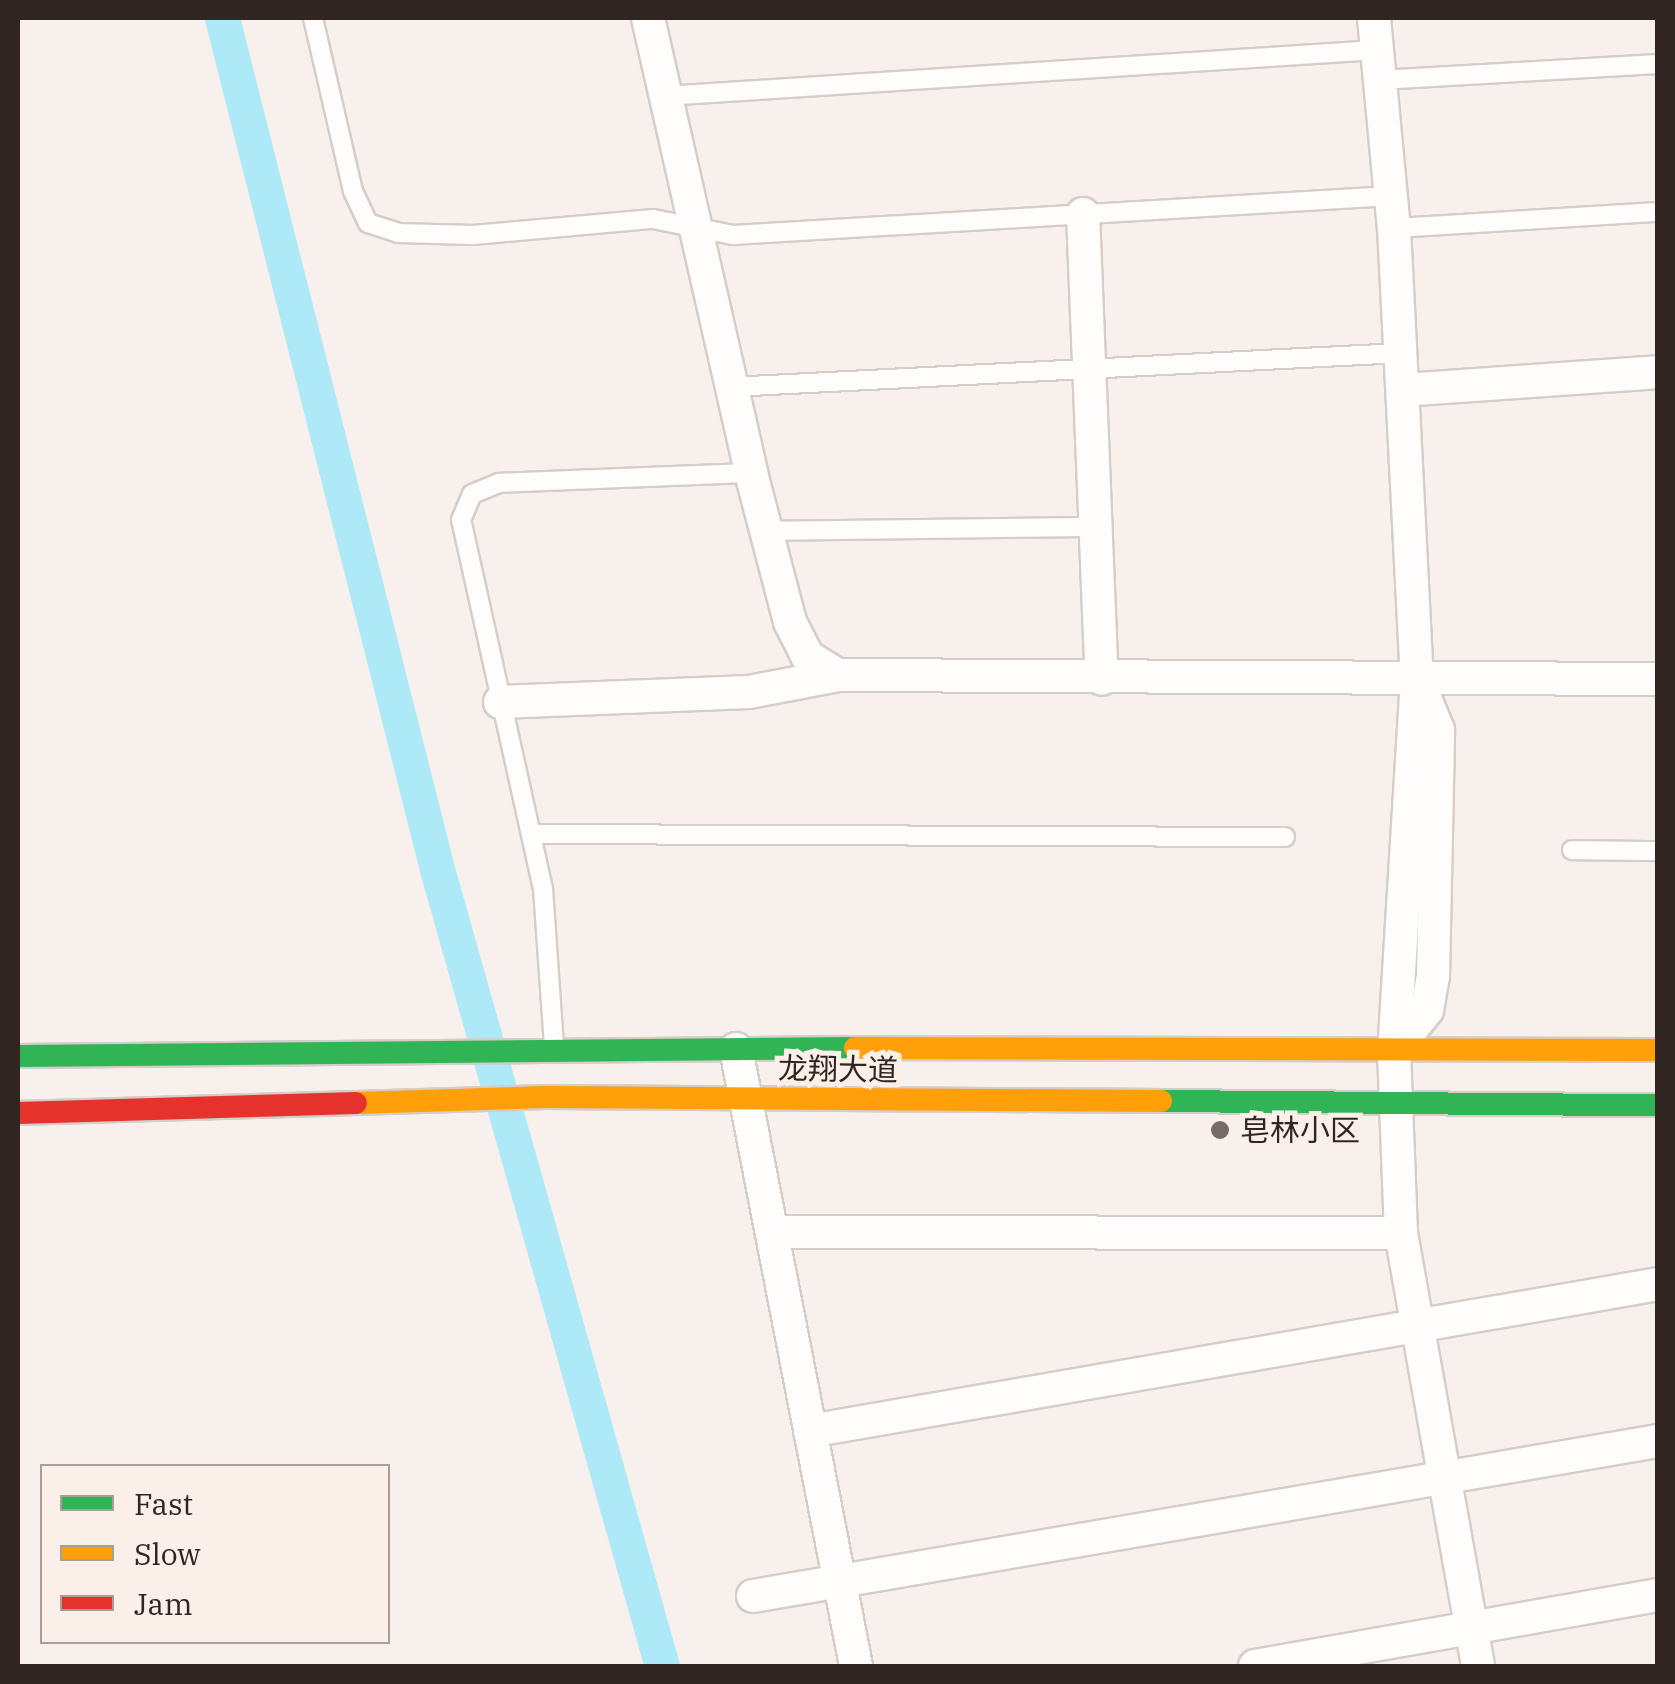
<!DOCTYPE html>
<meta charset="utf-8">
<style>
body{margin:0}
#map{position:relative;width:1675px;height:1684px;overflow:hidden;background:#f7f0ed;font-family:"IBM Plex Serif","Noto Sans SC",serif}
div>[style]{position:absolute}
.canal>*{height:35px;margin:-17.5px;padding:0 17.5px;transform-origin:17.5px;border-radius:17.5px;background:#ade9f7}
.roads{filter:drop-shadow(2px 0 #d6cdc9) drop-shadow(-2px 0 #d6cdc9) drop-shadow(0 2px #d6cdc9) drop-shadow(0 -2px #d6cdc9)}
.lane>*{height:18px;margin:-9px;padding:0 9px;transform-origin:9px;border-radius:9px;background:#fefdfc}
.street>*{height:32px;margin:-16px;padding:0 16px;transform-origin:16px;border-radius:16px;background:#fefdfc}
.fast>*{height:22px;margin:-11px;padding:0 11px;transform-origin:11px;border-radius:11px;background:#30b455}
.slow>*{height:22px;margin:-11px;padding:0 11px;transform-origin:11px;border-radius:11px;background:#ff9f0a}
.jam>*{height:22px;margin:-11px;padding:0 11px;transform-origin:11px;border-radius:11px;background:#e5322d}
.dots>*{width:28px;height:28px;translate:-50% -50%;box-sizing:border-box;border:5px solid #fbefe9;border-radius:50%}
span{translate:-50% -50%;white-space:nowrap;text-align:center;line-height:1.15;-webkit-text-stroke:10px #fbefe9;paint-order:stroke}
.street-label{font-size:30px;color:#302520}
.poi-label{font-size:30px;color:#302520}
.left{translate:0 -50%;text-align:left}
.frame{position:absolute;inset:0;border:20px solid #302520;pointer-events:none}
.legend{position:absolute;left:40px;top:1464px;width:350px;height:180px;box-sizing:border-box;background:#fbefe9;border:2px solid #aa9e99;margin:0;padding:12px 18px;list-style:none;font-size:30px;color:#302520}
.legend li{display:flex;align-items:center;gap:20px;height:50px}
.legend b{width:50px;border:2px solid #aa9e99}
</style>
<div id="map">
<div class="canal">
<i style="left:222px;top:18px;width:878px;rotate:75.82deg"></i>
<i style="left:437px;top:869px;width:828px;rotate:74.24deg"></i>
</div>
<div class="roads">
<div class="lane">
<i style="left:313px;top:18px;width:178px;rotate:77deg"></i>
<i style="left:353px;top:191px;width:35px;rotate:65deg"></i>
<i style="left:368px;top:223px;width:32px;rotate:18deg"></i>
<i style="left:398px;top:233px;width:75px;rotate:1.5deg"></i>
<i style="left:473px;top:235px;width:181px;rotate:-5.1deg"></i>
<i style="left:653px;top:219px;width:82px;rotate:11.3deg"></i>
<i style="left:733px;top:235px;width:659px;rotate:-3.39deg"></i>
<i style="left:1380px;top:80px;width:278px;rotate:-3.3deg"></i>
<i style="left:665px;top:96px;width:713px;rotate:-3.7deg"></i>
<i style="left:1394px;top:228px;width:264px;rotate:-3.5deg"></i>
<i style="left:730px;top:387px;width:672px;rotate:-2.9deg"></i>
<i style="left:766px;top:531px;width:330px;rotate:-0.7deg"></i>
<i style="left:531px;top:834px;width:754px;rotate:0.23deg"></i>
<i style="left:1572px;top:850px;width:86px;rotate:0.7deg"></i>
<i style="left:554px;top:1046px;width:157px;rotate:-94deg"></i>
<i style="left:543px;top:889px;width:378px;rotate:-102.5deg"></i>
<i style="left:461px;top:520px;width:28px;rotate:-67deg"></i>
<i style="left:472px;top:494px;width:29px;rotate:-22deg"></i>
<i style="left:499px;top:483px;width:252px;rotate:-2.3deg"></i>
</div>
<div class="street">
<i style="left:648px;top:18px;width:467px;rotate:77.2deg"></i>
<i style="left:751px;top:473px;width:154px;rotate:75.3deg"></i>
<i style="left:790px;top:622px;width:38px;rotate:63deg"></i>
<i style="left:807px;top:656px;width:36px;rotate:32deg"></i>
<i style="left:838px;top:675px;width:820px;rotate:0.28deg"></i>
<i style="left:1374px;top:18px;width:211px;rotate:84.6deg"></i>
<i style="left:1394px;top:228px;width:451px;rotate:87.1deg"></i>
<i style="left:1417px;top:678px;width:374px;rotate:93.5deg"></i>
<i style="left:1394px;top:1051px;width:182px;rotate:87.8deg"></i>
<i style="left:1401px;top:1233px;width:440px;rotate:79.9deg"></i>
<i style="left:1083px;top:214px;width:465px;rotate:87.7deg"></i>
<i style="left:1403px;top:390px;width:256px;rotate:-4deg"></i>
<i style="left:500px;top:702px;width:249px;rotate:-2.3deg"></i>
<i style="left:749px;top:692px;width:91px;rotate:-10.8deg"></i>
<i style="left:736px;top:1049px;width:629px;rotate:78.99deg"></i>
<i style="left:1394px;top:1051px;width:53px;rotate:-51.2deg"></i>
<i style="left:1427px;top:1010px;width:34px;rotate:-80deg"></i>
<i style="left:1433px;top:977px;width:247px;rotate:-88.8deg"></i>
<i style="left:1438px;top:730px;width:53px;rotate:-112.2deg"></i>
<i style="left:772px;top:1232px;width:629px;rotate:0.09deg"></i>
<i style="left:810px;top:1431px;width:861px;rotate:-9.83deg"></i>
<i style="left:753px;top:1596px;width:918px;rotate:-9.72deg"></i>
<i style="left:1255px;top:1666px;width:409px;rotate:-10deg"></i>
</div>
<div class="fast">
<i style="left:18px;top:1056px;width:837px;rotate:-0.55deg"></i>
<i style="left:1161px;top:1101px;width:497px;rotate:0.5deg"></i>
</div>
<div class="slow">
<i style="left:855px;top:1048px;width:803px;rotate:0.14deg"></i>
<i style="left:356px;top:1103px;width:188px;rotate:-1.8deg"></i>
<i style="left:544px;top:1097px;width:617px;rotate:0.37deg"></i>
</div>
<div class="jam">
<i style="left:18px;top:1113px;width:338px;rotate:-1.7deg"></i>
</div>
</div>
<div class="dots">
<i style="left:1220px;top:1130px;background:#766c68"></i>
</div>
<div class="street-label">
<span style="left:838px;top:1069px;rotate:1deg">龙翔大道</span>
</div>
<div class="poi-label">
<span class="left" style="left:1240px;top:1130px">皂林小区</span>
</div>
<div class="frame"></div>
<ul class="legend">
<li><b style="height:12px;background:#30b455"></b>Fast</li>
<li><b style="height:12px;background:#ff9f0a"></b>Slow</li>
<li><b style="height:12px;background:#e5322d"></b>Jam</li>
</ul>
</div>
